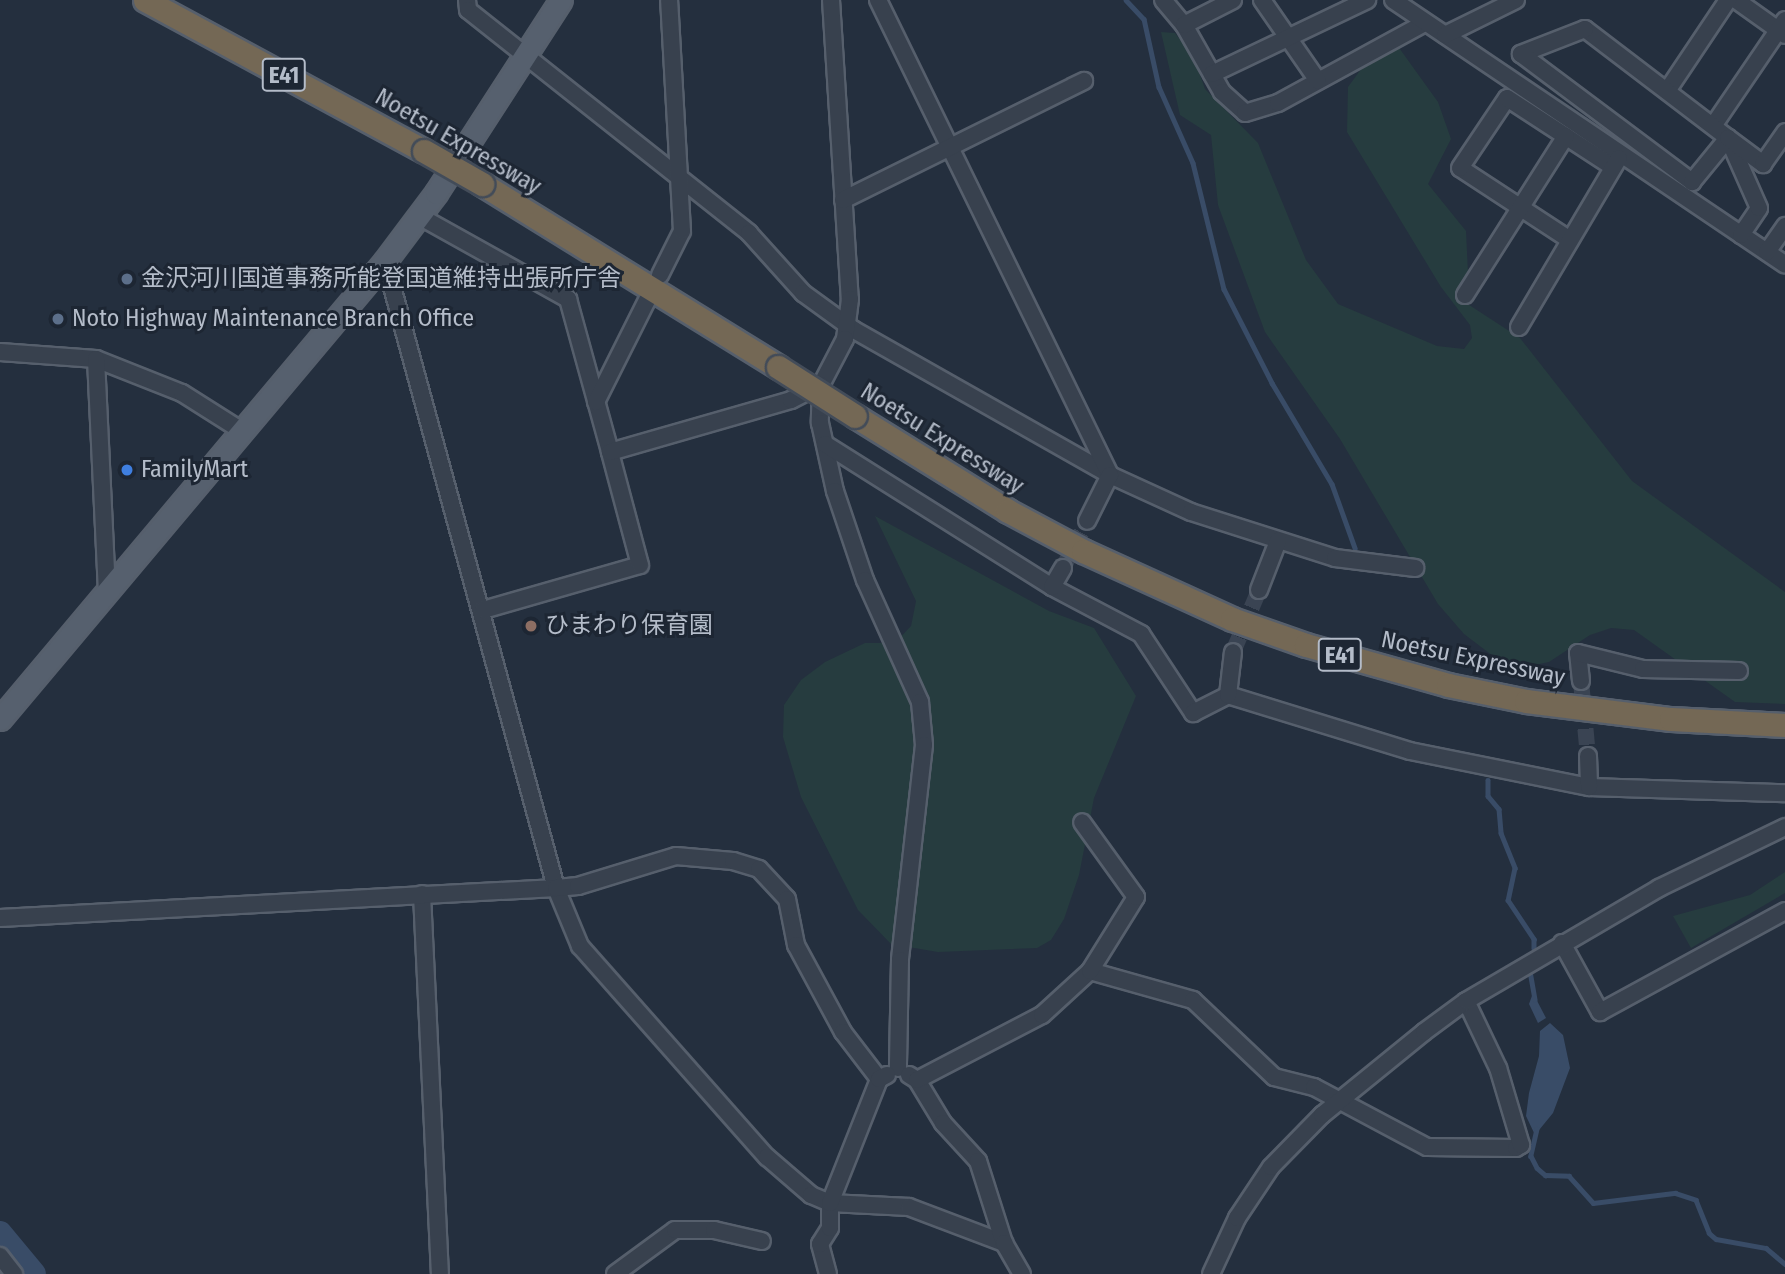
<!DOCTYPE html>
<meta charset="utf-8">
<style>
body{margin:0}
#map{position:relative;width:1785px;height:1274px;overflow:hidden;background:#242f3e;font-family:"Fira Sans Condensed","Noto Sans JP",sans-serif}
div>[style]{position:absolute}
.green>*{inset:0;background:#263c3f}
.water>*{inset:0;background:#394c67}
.stream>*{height:4.5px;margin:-2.25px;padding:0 2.25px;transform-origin:2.25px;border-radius:2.25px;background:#394c67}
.river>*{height:24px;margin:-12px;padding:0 12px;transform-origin:12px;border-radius:12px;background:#394c67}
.minor-tunnel>*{height:16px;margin-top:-8px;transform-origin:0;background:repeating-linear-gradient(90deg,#3a4453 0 16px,transparent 0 24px)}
.roads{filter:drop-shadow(2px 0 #565f6c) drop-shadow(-2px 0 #565f6c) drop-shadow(0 2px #565f6c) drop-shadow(0 -2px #565f6c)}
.minor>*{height:16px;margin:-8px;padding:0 8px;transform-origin:8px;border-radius:8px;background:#38414e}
.major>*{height:21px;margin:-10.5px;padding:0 10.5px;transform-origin:10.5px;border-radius:10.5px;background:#56606e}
.highway>*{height:23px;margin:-11.5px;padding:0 11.5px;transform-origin:11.5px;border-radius:11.5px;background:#746855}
.bridges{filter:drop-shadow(2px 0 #434c59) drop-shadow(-2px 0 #434c59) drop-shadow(0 2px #434c59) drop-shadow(0 -2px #434c59)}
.highway-bridge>*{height:23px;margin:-11.5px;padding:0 11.5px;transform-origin:11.5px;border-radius:11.5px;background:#746855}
.dots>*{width:19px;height:19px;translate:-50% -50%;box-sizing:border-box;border:4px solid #1d2633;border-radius:50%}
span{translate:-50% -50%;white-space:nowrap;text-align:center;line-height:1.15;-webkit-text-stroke:6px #1d2633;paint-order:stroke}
.shield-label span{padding:2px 5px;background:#1d2633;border:2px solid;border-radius:5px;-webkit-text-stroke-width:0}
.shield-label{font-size:23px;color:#b4bcc9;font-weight:700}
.street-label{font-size:24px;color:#b4bcc9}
.poi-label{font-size:24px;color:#b4bcc9}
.left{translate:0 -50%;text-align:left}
</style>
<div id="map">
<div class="green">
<i style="clip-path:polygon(1161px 32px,1175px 33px,1194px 58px,1205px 89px,1258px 143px,1306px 260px,1338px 304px,1437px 346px,1464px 349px,1472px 338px,1470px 325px,1441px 287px,1347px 132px,1348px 87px,1375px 50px,1397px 45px,1438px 102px,1451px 139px,1428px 184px,1466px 231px,1468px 273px,1463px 301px,1520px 338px,1632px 481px,1785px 592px,1785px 704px,1735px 702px,1634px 630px,1611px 628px,1590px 635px,1549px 662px,1530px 666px,1497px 659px,1464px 634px,1438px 604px,1340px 439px,1265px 332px,1218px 205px,1211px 135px,1180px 115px)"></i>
<i style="clip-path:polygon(875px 516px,1049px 611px,1094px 628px,1136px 696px,1094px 798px,1079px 875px,1064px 919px,1051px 940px,1037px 948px,938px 952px,891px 944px,858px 910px,801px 797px,783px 737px,784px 705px,801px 680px,825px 662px,865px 643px,895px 643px,911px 626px,916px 601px)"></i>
<i style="clip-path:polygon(1785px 872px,1785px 893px,1691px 948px,1673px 916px,1750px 895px)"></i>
</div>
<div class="water">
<i style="clip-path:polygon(1533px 993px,1546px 1018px,1538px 1023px,1529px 1004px)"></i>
<i style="clip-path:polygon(1550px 1023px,1563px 1035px,1570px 1068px,1553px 1113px,1535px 1135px,1526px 1116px,1529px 1093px,1539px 1056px,1540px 1031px)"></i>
</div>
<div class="stream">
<i style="left:1126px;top:0;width:26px;rotate:47deg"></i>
<i style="left:1144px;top:19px;width:70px;rotate:77.6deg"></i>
<i style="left:1159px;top:87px;width:83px;rotate:65.9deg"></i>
<i style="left:1193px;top:163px;width:130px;rotate:76.2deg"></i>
<i style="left:1224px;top:289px;width:106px;rotate:62.9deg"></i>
<i style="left:1272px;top:383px;width:117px;rotate:59.3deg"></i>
<i style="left:1332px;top:484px;width:68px;rotate:70.2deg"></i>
<i style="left:1488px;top:780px;width:16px;rotate:90deg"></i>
<i style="left:1488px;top:796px;width:17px;rotate:50deg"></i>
<i style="left:1499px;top:809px;width:24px;rotate:85deg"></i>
<i style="left:1501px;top:833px;width:38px;rotate:68deg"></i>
<i style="left:1515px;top:868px;width:33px;rotate:102deg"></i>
<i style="left:1508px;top:900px;width:47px;rotate:56.3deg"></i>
<i style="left:1534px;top:939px;width:9px;rotate:90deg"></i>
<i style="left:1530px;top:971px;width:29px;rotate:80deg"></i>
<i style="left:1537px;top:1129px;width:28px;rotate:103deg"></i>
<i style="left:1531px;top:1156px;width:13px;rotate:63deg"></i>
<i style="left:1537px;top:1168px;width:11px;rotate:41deg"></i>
<i style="left:1545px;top:1175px;width:24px;rotate:2deg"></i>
<i style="left:1569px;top:1176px;width:36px;rotate:48deg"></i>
<i style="left:1593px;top:1203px;width:83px;rotate:-7deg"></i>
<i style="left:1675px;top:1193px;width:22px;rotate:18deg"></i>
<i style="left:1696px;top:1200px;width:35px;rotate:68deg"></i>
<i style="left:1709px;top:1233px;width:9px;rotate:41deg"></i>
<i style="left:1716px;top:1239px;width:51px;rotate:10.2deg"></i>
<i style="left:1766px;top:1248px;width:25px;rotate:40deg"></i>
</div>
<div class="river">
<i style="left:0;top:1233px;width:53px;rotate:50.3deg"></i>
</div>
<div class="minor-tunnel">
<i style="left:1063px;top:568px;width:53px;rotate:-62.9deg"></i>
<i style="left:1233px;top:652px;width:67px;rotate:-67.2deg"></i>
<i style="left:1581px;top:681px;width:75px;rotate:84.7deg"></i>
</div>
<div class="roads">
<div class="minor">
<i style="left:467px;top:0;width:10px;rotate:84deg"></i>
<i style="left:468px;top:10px;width:359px;rotate:38.4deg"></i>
<i style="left:749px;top:233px;width:81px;rotate:48deg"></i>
<i style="left:803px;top:293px;width:63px;rotate:36deg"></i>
<i style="left:854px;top:330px;width:294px;rotate:29.5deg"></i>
<i style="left:1110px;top:475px;width:89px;rotate:24.6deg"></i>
<i style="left:1191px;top:512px;width:151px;rotate:17.7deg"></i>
<i style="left:1335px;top:558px;width:81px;rotate:7.1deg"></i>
<i style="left:831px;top:0;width:300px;rotate:86.4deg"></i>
<i style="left:850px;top:299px;width:40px;rotate:97.1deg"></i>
<i style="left:845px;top:339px;width:52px;rotate:117.6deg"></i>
<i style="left:821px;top:385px;width:38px;rotate:92deg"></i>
<i style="left:820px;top:423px;width:70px;rotate:77.6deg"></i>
<i style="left:835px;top:491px;width:94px;rotate:71.4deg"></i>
<i style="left:865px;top:580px;width:134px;rotate:65.7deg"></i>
<i style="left:920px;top:702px;width:43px;rotate:84.7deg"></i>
<i style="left:924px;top:745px;width:216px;rotate:96.4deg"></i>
<i style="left:900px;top:960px;width:108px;rotate:91.1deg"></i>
<i style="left:878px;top:0;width:529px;rotate:63.97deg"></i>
<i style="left:1110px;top:475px;width:51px;rotate:116.6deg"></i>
<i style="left:1163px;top:0;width:33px;rotate:50deg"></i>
<i style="left:1184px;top:25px;width:77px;rotate:60.4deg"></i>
<i style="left:1222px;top:92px;width:31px;rotate:42deg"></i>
<i style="left:1245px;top:113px;width:34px;rotate:-17deg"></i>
<i style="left:1278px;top:103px;width:165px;rotate:-28.6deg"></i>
<i style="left:1262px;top:0;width:98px;rotate:55.3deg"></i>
<i style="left:1393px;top:0;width:473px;rotate:34deg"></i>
<i style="left:1736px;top:0;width:60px;rotate:35.5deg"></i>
<i style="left:1184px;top:25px;width:55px;rotate:-27deg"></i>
<i style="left:1445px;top:35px;width:79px;rotate:-26.2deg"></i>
<i style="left:1212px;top:74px;width:172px;rotate:-25.5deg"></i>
<i style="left:1667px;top:91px;width:110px;rotate:-56.2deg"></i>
<i style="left:1713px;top:126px;width:128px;rotate:-55.8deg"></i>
<i style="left:843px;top:200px;width:269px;rotate:-26.3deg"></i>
<i style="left:419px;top:216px;width:171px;rotate:29.1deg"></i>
<i style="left:568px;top:299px;width:159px;rotate:74.6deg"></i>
<i style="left:1741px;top:235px;width:32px;rotate:-56deg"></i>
<i style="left:1759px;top:208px;width:77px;rotate:-113.9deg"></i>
<i style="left:1728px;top:138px;width:180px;rotate:-142.7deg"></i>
<i style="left:1585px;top:29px;width:69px;rotate:158.7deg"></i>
<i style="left:1521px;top:54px;width:214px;rotate:36.8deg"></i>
<i style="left:1692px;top:182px;width:57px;rotate:-50.7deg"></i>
<i style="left:1728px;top:138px;width:44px;rotate:36.6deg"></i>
<i style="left:1763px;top:164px;width:39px;rotate:-55deg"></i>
<i style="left:1570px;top:240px;width:131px;rotate:-146.8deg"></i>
<i style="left:1460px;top:168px;width:84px;rotate:-56.1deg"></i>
<i style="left:1507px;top:98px;width:126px;rotate:33.1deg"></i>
<i style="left:1767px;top:252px;width:32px;rotate:-55deg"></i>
<i style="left:385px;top:261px;width:650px;rotate:74.74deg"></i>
<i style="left:556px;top:888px;width:63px;rotate:67.5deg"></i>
<i style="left:580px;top:946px;width:282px;rotate:48.5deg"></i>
<i style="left:767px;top:1157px;width:58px;rotate:40.8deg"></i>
<i style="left:811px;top:1195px;width:21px;rotate:23deg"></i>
<i style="left:830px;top:1203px;width:79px;rotate:2.9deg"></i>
<i style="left:909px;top:1207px;width:102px;rotate:20.8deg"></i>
<i style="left:660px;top:275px;width:49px;rotate:-63.4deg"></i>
<i style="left:682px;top:231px;width:231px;rotate:-93.2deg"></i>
<i style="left:1465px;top:295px;width:188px;rotate:-57.6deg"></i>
<i style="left:1519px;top:327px;width:196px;rotate:-59.4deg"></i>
<i style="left:0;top:352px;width:96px;rotate:4.2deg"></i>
<i style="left:96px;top:359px;width:92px;rotate:21.6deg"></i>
<i style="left:182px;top:393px;width:71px;rotate:32.3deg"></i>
<i style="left:96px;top:359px;width:231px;rotate:87.3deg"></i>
<i style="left:596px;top:402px;width:114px;rotate:-63.4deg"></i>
<i style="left:825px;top:444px;width:268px;rotate:32.2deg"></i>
<i style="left:1052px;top:587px;width:101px;rotate:27.8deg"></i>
<i style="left:1141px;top:634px;width:95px;rotate:56.6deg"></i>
<i style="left:1193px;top:713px;width:39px;rotate:-27deg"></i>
<i style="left:1228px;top:695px;width:190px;rotate:17.1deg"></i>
<i style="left:1410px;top:751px;width:183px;rotate:11.4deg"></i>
<i style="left:1589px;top:787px;width:196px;rotate:1.8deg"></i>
<i style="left:1052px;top:587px;width:22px;rotate:-60deg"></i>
<i style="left:1259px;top:590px;width:53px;rotate:-68.8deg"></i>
<i style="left:483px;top:610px;width:163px;rotate:-16deg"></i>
<i style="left:640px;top:565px;width:117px;rotate:-104.9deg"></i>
<i style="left:610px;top:452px;width:188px;rotate:-16deg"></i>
<i style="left:791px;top:400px;width:31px;rotate:-27deg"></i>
<i style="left:1581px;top:681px;width:28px;rotate:-96deg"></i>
<i style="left:1578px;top:653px;width:67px;rotate:13.8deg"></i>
<i style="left:1643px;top:669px;width:96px;rotate:1.2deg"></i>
<i style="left:1228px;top:695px;width:43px;rotate:-83.4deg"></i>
<i style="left:1588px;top:756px;width:31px;rotate:88deg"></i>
<i style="left:422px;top:894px;width:380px;rotate:87.3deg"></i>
<i style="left:0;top:918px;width:557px;rotate:-3.09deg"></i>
<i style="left:556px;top:888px;width:22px;rotate:-5deg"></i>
<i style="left:578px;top:886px;width:102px;rotate:-17deg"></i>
<i style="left:676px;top:856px;width:57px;rotate:5deg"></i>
<i style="left:733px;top:861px;width:27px;rotate:17deg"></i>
<i style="left:759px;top:869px;width:41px;rotate:47deg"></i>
<i style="left:787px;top:899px;width:47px;rotate:78.9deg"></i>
<i style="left:796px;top:945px;width:99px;rotate:61.6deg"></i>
<i style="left:843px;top:1032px;width:59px;rotate:52.5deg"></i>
<i style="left:1562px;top:943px;width:79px;rotate:61.2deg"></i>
<i style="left:1600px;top:1012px;width:211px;rotate:-28.6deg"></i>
<i style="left:1090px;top:971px;width:107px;rotate:15.7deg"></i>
<i style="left:1193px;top:1000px;width:112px;rotate:43.5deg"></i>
<i style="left:1274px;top:1077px;width:41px;rotate:14deg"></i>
<i style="left:1314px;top:1087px;width:128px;rotate:28deg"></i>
<i style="left:1427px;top:1147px;width:89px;rotate:0.6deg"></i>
<i style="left:1516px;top:1148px;width:6px;rotate:-31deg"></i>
<i style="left:1521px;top:1145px;width:80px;rotate:-106.6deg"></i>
<i style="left:1498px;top:1068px;width:74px;rotate:-115.5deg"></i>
<i style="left:909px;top:1075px;width:9px;rotate:32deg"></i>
<i style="left:917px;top:1080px;width:50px;rotate:58.8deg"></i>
<i style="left:943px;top:1123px;width:52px;rotate:47.4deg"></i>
<i style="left:978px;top:1161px;width:86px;rotate:72.4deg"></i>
<i style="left:1004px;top:1243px;width:36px;rotate:60deg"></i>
<i style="left:917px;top:1080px;width:141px;rotate:-27.5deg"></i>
<i style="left:1042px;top:1015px;width:65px;rotate:-42.5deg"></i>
<i style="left:1090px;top:971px;width:87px;rotate:-58.1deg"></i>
<i style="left:1136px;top:897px;width:92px;rotate:-125.8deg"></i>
<i style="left:0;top:1256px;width:23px;rotate:52deg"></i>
<i style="left:615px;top:1274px;width:74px;rotate:-36.3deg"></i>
<i style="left:675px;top:1230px;width:39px"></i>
<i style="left:714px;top:1230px;width:49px;rotate:12.9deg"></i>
<i style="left:828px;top:1274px;width:31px;rotate:-105deg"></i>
<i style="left:820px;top:1244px;width:19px;rotate:-58deg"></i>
<i style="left:830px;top:1228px;width:25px;rotate:-90deg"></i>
<i style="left:830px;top:1203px;width:133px;rotate:-68.4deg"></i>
<i style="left:879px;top:1079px;width:9px;rotate:-27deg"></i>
<i style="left:1211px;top:1274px;width:62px;rotate:-65.1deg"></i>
<i style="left:1237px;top:1218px;width:61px;rotate:-56.3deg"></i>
<i style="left:1271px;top:1167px;width:73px;rotate:-45.6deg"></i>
<i style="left:1322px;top:1115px;width:132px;rotate:-39.1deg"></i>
<i style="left:1424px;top:1032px;width:52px;rotate:-36.4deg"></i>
<i style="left:1466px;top:1001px;width:224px;rotate:-30.3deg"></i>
<i style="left:1659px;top:888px;width:140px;rotate:-25.8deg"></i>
</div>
<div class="major">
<i style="left:0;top:719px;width:598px;rotate:-49.95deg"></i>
<i style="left:385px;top:261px;width:85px;rotate:-53.1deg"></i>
<i style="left:436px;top:193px;width:230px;rotate:-57.1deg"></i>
</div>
<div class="highway">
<i style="left:145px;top:0;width:317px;rotate:28.4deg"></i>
<i style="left:482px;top:184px;width:348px;rotate:31.7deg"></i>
<i style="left:855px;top:416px;width:180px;rotate:31.8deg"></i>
<i style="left:1008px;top:511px;width:85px;rotate:28.1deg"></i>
<i style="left:1083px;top:551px;width:164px;rotate:24.5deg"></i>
<i style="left:1232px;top:619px;width:78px;rotate:19.4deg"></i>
<i style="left:1306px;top:645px;width:148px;rotate:15.7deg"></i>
<i style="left:1448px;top:685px;width:80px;rotate:11.6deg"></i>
<i style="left:1526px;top:701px;width:146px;rotate:7.1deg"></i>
<i style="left:1671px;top:719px;width:114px;rotate:3deg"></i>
</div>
</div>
<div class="bridges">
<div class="highway-bridge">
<i style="left:424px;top:151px;width:67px;rotate:29.6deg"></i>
<i style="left:778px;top:367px;width:91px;rotate:32.5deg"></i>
</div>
</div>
<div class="dots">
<i style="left:127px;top:279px;background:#5c6f8a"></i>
<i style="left:58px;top:319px;background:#5c6f8a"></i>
<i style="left:127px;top:470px;background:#3f7fe0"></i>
<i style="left:531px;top:626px;background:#8d6e63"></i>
</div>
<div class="shield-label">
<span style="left:284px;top:75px">E41</span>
<span style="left:1340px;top:655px">E41</span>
</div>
<div class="street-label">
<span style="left:458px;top:142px;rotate:30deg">Noetsu Expressway</span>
<span style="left:942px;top:439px;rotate:32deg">Noetsu Expressway</span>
<span style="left:1473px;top:659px;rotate:12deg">Noetsu Expressway</span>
</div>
<div class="poi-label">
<span class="left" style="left:141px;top:279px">金沢河川国道事務所能登国道維持出張所庁舎</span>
<span class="left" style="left:72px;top:319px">Noto Highway Maintenance Branch Office</span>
<span class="left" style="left:141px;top:470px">FamilyMart</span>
<span class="left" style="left:545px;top:626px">ひまわり保育園</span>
</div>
</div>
